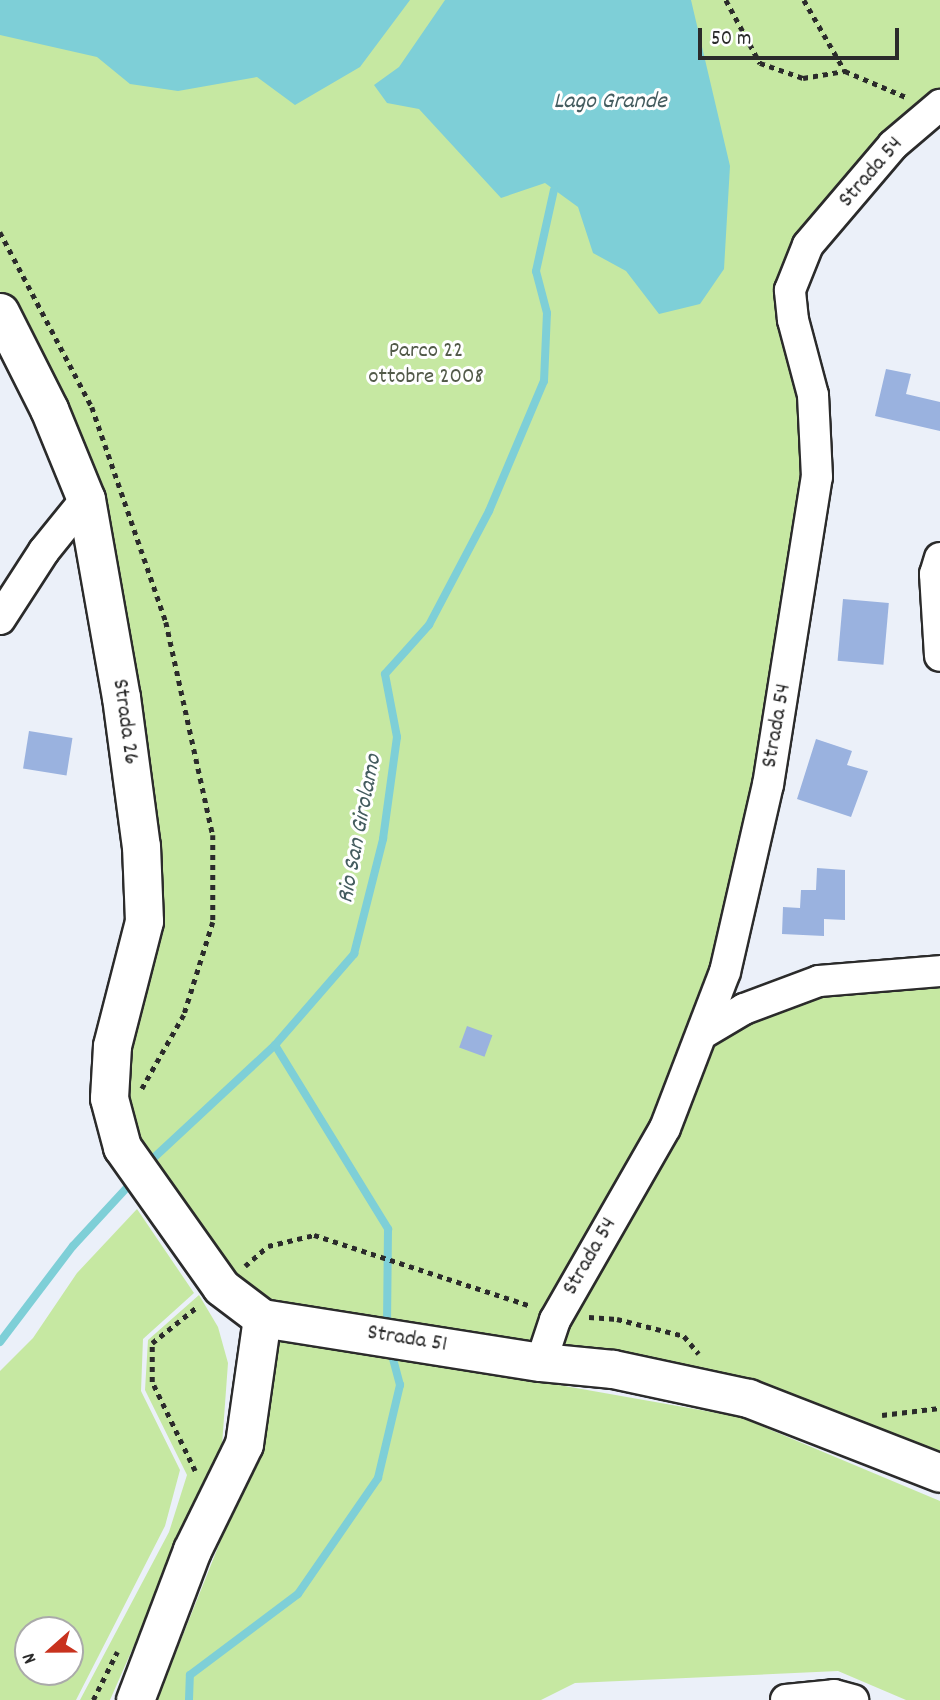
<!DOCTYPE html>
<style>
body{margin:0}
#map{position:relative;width:940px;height:1700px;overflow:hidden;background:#ebf0f9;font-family:Dekko,sans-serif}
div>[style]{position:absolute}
.green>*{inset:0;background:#c6e8a2}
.water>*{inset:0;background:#7ecfd7}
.stream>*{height:8px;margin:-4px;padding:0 4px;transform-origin:4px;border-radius:4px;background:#7ecfd7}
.building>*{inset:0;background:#9ab2df;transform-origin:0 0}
.path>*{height:4.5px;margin-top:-2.25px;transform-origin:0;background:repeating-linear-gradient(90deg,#2b2b2b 0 5px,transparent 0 10px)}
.roads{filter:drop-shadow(2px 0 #2b2b2b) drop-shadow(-2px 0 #2b2b2b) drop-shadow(0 2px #2b2b2b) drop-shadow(0 -2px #2b2b2b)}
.minor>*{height:30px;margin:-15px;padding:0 15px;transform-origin:15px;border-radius:15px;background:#fff}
.tertiary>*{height:37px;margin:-18.5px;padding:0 18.5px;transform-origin:18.5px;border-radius:18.5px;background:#fff}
span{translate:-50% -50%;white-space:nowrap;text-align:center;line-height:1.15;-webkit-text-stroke:6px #fff;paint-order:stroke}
.street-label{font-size:23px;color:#2b2b2b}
.park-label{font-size:23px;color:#525a49}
.water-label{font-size:24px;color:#445c5f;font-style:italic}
.north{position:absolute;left:14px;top:1616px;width:70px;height:70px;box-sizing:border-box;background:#fff;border:2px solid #aaa;border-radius:50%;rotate:249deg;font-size:19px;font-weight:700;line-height:28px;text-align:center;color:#2b2b2b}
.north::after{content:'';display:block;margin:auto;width:24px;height:32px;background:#c8321e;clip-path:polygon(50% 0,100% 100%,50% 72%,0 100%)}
.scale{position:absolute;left:698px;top:28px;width:201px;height:32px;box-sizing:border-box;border:4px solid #2b2b2b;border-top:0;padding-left:9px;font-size:21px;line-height:24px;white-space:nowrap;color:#2b2b2b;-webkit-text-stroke:5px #fff;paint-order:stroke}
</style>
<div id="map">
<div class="green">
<i style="clip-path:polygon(0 0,940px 0,940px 96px,801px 238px,787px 258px,778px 285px,806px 397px,805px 478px,781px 650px,699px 1037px,535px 1359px,264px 1308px,191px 1236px,115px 1100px,152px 924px,127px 696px,17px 320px,0 291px)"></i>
<i style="clip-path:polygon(940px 979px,940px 1458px,556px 1353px,587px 1282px,707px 1047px,740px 1023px,804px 997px)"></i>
<i style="clip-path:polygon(evenodd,137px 1209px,194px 1293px,143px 1339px,141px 1391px,180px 1470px,165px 1526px,76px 1700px,0 1700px,0 1371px,33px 1338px,77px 1273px,137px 1209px,28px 1630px,70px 1630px,70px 1672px,28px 1672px,28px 1630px)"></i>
<i style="clip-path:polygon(199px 1295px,218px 1327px,228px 1363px,222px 1445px,110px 1700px,80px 1700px,169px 1532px,187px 1475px,145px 1390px,148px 1340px)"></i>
<i style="clip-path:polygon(277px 1335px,740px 1417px,940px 1501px,940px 1700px,906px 1700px,838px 1671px,575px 1683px,541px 1700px,157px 1700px,258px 1447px)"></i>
</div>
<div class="water">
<i style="clip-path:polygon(0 0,410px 0,360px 67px,295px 105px,257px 77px,178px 91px,130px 84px,97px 57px,0 35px)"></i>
<i style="clip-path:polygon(445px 0,691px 0,730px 166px,724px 269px,700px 304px,659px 314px,626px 271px,593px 253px,578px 207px,545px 183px,501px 198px,419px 109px,387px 103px,374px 85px,399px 67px)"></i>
</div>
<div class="stream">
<i style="left:275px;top:1045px;width:216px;rotate:58.4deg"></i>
<i style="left:388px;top:1229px;width:99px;rotate:90.6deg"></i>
<i style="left:146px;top:1165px;width:176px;rotate:-42.9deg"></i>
<i style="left:275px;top:1045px;width:121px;rotate:-49deg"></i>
<i style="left:354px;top:954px;width:119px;rotate:-75.8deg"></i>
<i style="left:383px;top:839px;width:103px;rotate:-82.2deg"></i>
<i style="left:397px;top:737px;width:64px;rotate:-100.8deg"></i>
<i style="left:385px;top:674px;width:66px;rotate:-48.1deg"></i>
<i style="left:429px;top:625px;width:129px;rotate:-62.2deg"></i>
<i style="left:489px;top:511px;width:141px;rotate:-67.1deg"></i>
<i style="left:544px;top:381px;width:68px;rotate:-87.5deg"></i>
<i style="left:547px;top:313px;width:43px;rotate:-104.7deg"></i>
<i style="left:536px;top:271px;width:83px;rotate:-77.5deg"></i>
<i style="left:0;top:1342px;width:121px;rotate:-52.8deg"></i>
<i style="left:73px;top:1246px;width:90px;rotate:-47.3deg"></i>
<i style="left:189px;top:1700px;width:25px;rotate:-88deg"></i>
<i style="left:190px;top:1675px;width:135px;rotate:-36.9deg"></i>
<i style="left:298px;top:1594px;width:141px;rotate:-55.4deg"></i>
<i style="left:378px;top:1478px;width:96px;rotate:-76.7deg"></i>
<i style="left:400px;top:1385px;width:38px;rotate:-105deg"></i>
</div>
<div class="building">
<i style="clip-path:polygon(886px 369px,911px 374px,906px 394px,940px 402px,940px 431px,875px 416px)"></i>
<i style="left:843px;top:599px;width:46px;height:62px;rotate:5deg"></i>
<i style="left:29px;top:731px;width:44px;height:38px;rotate:9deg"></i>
<i style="clip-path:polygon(816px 739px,852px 751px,847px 765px,868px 771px,851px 817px,797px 799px)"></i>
<i style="clip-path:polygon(817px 868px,845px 870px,845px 920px,824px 919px,824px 936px,782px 934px,783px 907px,800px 908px,801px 890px,816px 890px)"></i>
<i style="left:467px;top:1026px;width:27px;height:23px;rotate:20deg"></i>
</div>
<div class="path">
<i style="left:726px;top:0;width:72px;rotate:61.6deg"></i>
<i style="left:760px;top:63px;width:46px;rotate:19.2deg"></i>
<i style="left:803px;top:78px;width:43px;rotate:-9.5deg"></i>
<i style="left:845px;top:71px;width:66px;rotate:23.1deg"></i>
<i style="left:804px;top:0;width:82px;rotate:60deg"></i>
<i style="left:0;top:232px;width:198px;rotate:62.3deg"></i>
<i style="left:92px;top:407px;width:227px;rotate:71deg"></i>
<i style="left:166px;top:622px;width:218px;rotate:77.6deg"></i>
<i style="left:213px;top:835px;width:87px;rotate:90deg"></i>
<i style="left:213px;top:922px;width:97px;rotate:107.3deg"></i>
<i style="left:184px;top:1015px;width:85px;rotate:119.6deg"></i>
<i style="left:245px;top:1266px;width:30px;rotate:-41deg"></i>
<i style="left:268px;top:1246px;width:47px;rotate:-13.4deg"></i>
<i style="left:314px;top:1235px;width:228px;rotate:18.1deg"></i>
<i style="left:589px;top:1317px;width:28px;rotate:4deg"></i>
<i style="left:617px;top:1319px;width:69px;rotate:14.2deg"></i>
<i style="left:684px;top:1336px;width:23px;rotate:50deg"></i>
<i style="left:882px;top:1415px;width:58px;rotate:-6.9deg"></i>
<i style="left:195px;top:1471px;width:99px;rotate:-115.8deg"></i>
<i style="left:152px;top:1382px;width:39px;rotate:-90deg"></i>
<i style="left:152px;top:1343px;width:59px;rotate:-38.8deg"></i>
<i style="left:93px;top:1700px;width:54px;rotate:-63.4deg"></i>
</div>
<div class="roads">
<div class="minor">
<i style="left:940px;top:558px;width:17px;rotate:107deg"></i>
<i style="left:935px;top:574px;width:82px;rotate:86.5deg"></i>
<i style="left:0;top:619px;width:81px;rotate:-57.1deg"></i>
<i style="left:44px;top:551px;width:67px;rotate:-51.1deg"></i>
<i style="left:705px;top:1032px;width:45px;rotate:-30.5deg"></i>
<i style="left:744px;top:1009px;width:80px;rotate:-20.5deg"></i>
<i style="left:819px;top:981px;width:121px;rotate:-4.7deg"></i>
<i style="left:541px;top:1362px;width:44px;rotate:-71.6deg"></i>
<i style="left:555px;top:1320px;width:221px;rotate:-60.2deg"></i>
<i style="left:665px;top:1128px;width:167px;rotate:-69deg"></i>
<i style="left:725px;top:972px;width:192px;rotate:-77.1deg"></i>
<i style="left:768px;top:785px;width:312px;rotate:-81deg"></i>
<i style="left:817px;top:477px;width:82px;rotate:-92.8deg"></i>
<i style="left:813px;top:395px;width:78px;rotate:-104.9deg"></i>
<i style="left:793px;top:320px;width:30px;rotate:-96deg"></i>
<i style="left:790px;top:290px;width:48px;rotate:-68.2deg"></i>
<i style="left:808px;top:245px;width:131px;rotate:-49.6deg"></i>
<i style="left:893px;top:145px;width:62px;rotate:-40.4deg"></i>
<i style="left:786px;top:1700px;width:48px;rotate:-5.9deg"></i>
<i style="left:834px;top:1695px;width:20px;rotate:15deg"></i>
</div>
<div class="tertiary">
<i style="left:0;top:312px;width:109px;rotate:63.2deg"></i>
<i style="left:49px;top:409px;width:97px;rotate:67.7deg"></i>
<i style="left:86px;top:499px;width:201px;rotate:80deg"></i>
<i style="left:121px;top:697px;width:150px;rotate:82.4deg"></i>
<i style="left:141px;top:846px;width:75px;rotate:87.7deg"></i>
<i style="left:144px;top:921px;width:129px;rotate:104.4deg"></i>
<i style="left:112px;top:1046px;width:52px;rotate:93.3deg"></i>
<i style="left:109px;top:1098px;width:51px;rotate:75.1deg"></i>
<i style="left:122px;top:1147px;width:171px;rotate:54.7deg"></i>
<i style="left:221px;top:1287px;width:51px;rotate:37.1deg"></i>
<i style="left:262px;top:1318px;width:282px;rotate:9deg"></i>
<i style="left:541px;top:1362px;width:72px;rotate:5.6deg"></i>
<i style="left:613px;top:1369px;width:138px;rotate:12.1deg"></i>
<i style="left:748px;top:1398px;width:206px;rotate:21.3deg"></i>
<i style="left:135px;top:1700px;width:160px;rotate:-69.2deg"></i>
<i style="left:192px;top:1550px;width:118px;rotate:-63.9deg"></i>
<i style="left:244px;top:1444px;width:127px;rotate:-81.9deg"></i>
</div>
</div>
<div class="street-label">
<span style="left:872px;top:173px;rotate:-49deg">Strada 54</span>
<span style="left:124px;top:722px;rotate:82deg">Strada 26</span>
<span style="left:778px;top:726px;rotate:-80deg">Strada 54</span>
<span style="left:591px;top:1257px;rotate:-60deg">Strada 54</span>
<span style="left:407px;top:1340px;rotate:9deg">Strada 51</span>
</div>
<div class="park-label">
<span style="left:426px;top:365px">Parco 22<br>ottobre 2008</span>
</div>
<div class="water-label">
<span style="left:610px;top:103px">Lago Grande</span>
<span style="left:361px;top:829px;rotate:-79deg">Rio San Girolamo</span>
</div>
<div class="north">N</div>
<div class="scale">50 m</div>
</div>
